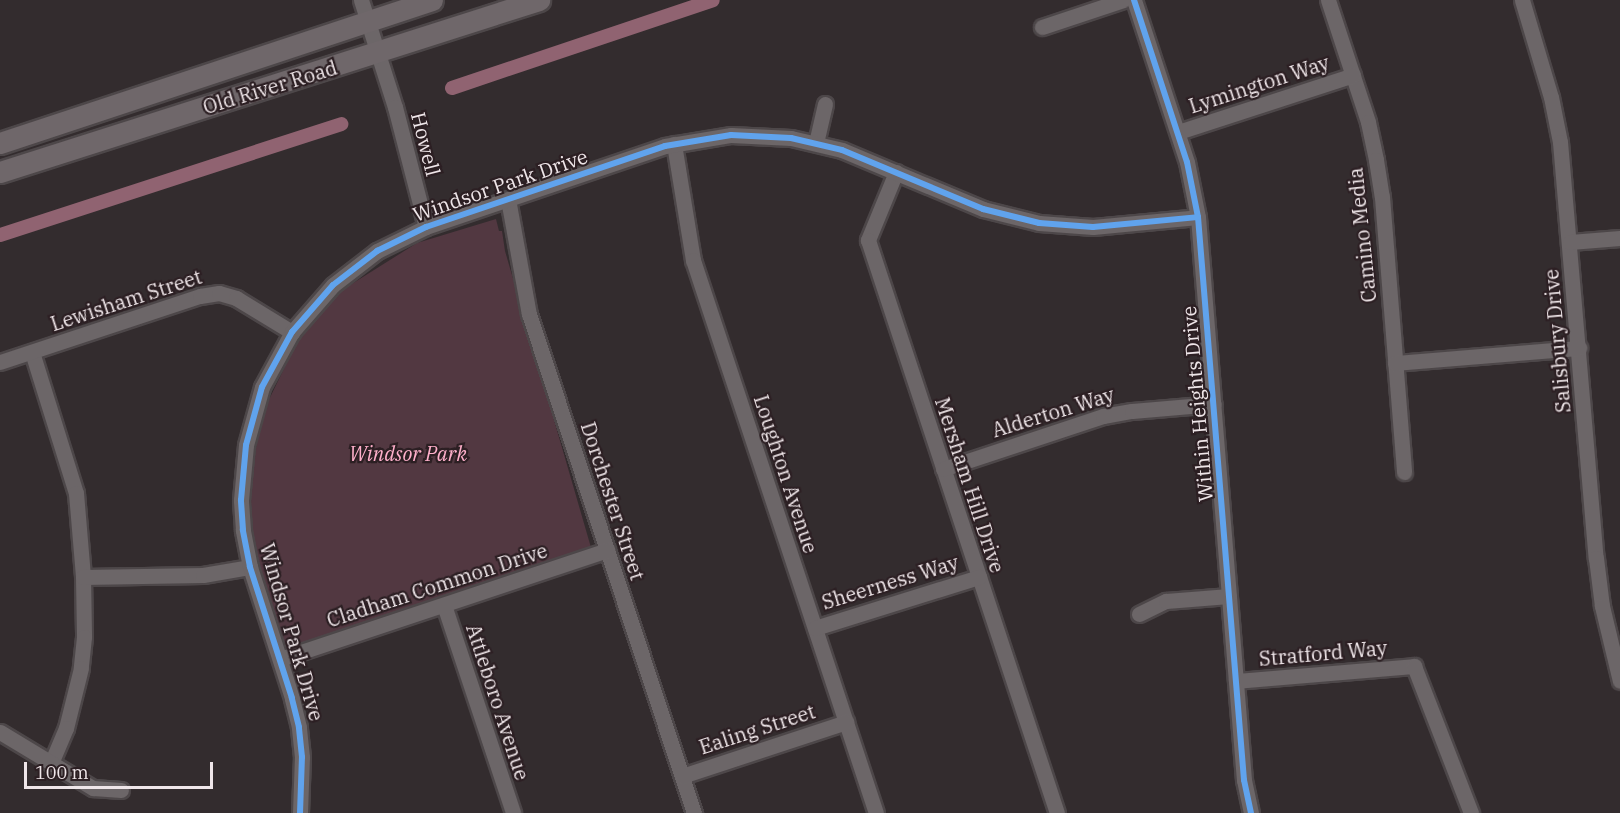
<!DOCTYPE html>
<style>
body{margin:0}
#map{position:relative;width:1620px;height:813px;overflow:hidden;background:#332c2e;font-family:"IBM Plex Serif",serif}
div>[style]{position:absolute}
.green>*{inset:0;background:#523841}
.canal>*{height:14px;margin:-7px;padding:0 7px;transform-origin:7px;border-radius:7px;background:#906371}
.roads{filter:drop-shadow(2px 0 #4d4749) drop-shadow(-2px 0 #4d4749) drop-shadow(0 2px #4d4749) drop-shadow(0 -2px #4d4749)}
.street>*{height:15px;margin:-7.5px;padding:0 7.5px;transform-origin:7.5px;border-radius:7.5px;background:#6c6668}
.secondary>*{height:21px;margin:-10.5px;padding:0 10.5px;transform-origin:10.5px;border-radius:10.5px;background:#6f676a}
.cycleway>*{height:6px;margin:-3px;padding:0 3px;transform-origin:3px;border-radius:3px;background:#60a3ed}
span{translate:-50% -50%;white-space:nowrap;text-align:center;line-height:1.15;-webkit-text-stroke:4.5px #2c1f23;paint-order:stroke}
.street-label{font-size:20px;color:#efe6e9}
.park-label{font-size:20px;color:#ffb0cb;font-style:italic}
.scale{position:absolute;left:24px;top:762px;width:189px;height:27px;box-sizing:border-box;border:3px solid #efe6e9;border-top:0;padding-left:8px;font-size:18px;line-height:21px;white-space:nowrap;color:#efe6e9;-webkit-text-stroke:4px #2c1f23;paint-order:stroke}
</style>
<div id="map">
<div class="green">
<i style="clip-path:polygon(496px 219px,499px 231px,502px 231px,505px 251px,592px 551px,284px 651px,254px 554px,250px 486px,261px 416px,296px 344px,339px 292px,417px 243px)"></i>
</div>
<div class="canal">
<i style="left:452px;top:88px;width:275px;rotate:-18.6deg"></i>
<i style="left:0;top:235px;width:359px;rotate:-18deg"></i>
</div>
<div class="roads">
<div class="street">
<i style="left:361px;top:0;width:112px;rotate:72.4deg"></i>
<i style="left:395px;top:107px;width:124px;rotate:75.5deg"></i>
<i style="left:1134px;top:0;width:170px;rotate:71.9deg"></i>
<i style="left:1187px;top:162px;width:56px;rotate:78.7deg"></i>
<i style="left:1198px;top:217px;width:565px;rotate:85.33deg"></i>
<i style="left:1244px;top:780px;width:34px;rotate:78deg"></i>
<i style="left:1328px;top:0;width:128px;rotate:71.8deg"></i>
<i style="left:1368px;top:122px;width:39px;rotate:78deg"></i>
<i style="left:1376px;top:160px;width:37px;rotate:81deg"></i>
<i style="left:1382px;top:197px;width:276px;rotate:85.4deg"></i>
<i style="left:1522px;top:0;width:101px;rotate:73.4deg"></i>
<i style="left:1551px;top:97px;width:46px;rotate:78.7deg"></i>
<i style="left:1560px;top:142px;width:418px;rotate:85.1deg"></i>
<i style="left:1596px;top:558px;width:48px;rotate:82.9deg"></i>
<i style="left:1602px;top:606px;width:77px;rotate:76.5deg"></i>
<i style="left:1042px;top:27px;width:85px;rotate:-18.4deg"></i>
<i style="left:1178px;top:132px;width:184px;rotate:-18deg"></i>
<i style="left:816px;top:143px;width:40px;rotate:-77deg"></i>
<i style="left:674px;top:144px;width:118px;rotate:80.7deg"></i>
<i style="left:693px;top:260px;width:582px;rotate:71.69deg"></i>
<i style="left:896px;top:172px;width:74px;rotate:112.4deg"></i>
<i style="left:868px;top:240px;width:603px;rotate:71.75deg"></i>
<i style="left:508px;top:199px;width:117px;rotate:79.7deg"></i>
<i style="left:529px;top:314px;width:526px;rotate:71.7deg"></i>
<i style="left:1570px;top:242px;width:50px;rotate:-4.6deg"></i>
<i style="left:32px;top:352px;width:148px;rotate:72.7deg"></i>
<i style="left:76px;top:493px;width:84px;rotate:85.2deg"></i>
<i style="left:83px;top:577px;width:60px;rotate:89deg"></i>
<i style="left:84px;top:637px;width:31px;rotate:96deg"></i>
<i style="left:81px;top:668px;width:62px;rotate:104deg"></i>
<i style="left:66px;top:728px;width:39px;rotate:113deg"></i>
<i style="left:0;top:362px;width:211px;rotate:-18.3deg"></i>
<i style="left:200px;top:296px;width:19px;rotate:-9deg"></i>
<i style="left:219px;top:293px;width:18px;rotate:16deg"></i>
<i style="left:236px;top:298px;width:66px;rotate:31.3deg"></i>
<i style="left:1395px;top:363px;width:185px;rotate:-4.7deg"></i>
<i style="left:943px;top:469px;width:169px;rotate:-18.3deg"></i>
<i style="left:1103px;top:416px;width:29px;rotate:-10deg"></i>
<i style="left:1132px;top:411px;width:82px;rotate:-4.9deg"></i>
<i style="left:83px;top:577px;width:120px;rotate:-1deg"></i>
<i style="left:203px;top:575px;width:48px;rotate:-9.7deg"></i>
<i style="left:444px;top:605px;width:219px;rotate:71.6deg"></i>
<i style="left:1139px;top:614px;width:30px;rotate:-26deg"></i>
<i style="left:1166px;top:601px;width:63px;rotate:-4.5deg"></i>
<i style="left:815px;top:628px;width:172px;rotate:-17.3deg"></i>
<i style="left:280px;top:659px;width:345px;rotate:-18.4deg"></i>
<i style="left:1236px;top:681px;width:179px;rotate:-4.8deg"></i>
<i style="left:1414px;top:666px;width:158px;rotate:68.8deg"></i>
<i style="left:0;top:732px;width:109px;rotate:31.1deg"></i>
<i style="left:93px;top:788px;width:28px;rotate:4deg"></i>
<i style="left:682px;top:776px;width:173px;rotate:-18.2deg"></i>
<i style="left:300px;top:813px;width:56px;rotate:-88deg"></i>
<i style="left:302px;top:757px;width:30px;rotate:-96deg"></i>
<i style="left:299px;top:727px;width:30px;rotate:-104deg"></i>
<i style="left:292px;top:698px;width:138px;rotate:-107.8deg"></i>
<i style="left:250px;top:567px;width:38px;rotate:-101deg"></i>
<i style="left:243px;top:530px;width:30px;rotate:-94deg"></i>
<i style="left:241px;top:500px;width:55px;rotate:-84.8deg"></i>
<i style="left:246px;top:445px;width:60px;rotate:-74.6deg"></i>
<i style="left:262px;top:387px;width:63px;rotate:-61.4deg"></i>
<i style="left:292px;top:332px;width:62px;rotate:-48.9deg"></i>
<i style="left:333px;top:285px;width:56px;rotate:-37.7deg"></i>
<i style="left:377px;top:251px;width:55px;rotate:-26.1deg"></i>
<i style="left:426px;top:227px;width:252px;rotate:-18.7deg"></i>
<i style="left:665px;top:146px;width:67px;rotate:-9.5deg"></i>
<i style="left:731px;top:135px;width:60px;rotate:2.9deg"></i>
<i style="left:791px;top:138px;width:52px;rotate:13.2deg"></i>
<i style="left:842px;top:150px;width:153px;rotate:22.7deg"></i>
<i style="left:983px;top:209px;width:58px;rotate:14deg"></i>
<i style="left:1039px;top:223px;width:54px;rotate:4.2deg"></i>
<i style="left:1093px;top:227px;width:105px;rotate:-5.4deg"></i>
</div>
<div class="secondary">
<i style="left:0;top:143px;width:455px;rotate:-18.3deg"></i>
<i style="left:0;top:172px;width:566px;rotate:-17.7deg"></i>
</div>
</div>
<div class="cycleway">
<i style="left:1134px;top:0;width:170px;rotate:71.9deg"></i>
<i style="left:1187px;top:162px;width:56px;rotate:78.7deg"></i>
<i style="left:1198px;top:217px;width:565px;rotate:85.33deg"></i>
<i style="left:1244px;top:780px;width:34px;rotate:78deg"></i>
<i style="left:300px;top:813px;width:56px;rotate:-88deg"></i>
<i style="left:302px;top:757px;width:30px;rotate:-96deg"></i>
<i style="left:299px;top:727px;width:30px;rotate:-104deg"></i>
<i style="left:292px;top:698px;width:138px;rotate:-107.8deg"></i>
<i style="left:250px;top:567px;width:38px;rotate:-101deg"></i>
<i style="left:243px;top:530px;width:30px;rotate:-94deg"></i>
<i style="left:241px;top:500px;width:55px;rotate:-84.8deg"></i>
<i style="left:246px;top:445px;width:60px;rotate:-74.6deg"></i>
<i style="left:262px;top:387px;width:63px;rotate:-61.4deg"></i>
<i style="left:292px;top:332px;width:62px;rotate:-48.9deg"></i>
<i style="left:333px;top:285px;width:56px;rotate:-37.7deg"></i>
<i style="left:377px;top:251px;width:55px;rotate:-26.1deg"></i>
<i style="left:426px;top:227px;width:252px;rotate:-18.7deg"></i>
<i style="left:665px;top:146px;width:67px;rotate:-9.5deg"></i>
<i style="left:731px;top:135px;width:60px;rotate:2.9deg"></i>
<i style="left:791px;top:138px;width:52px;rotate:13.2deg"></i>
<i style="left:842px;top:150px;width:153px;rotate:22.7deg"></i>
<i style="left:983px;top:209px;width:58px;rotate:14deg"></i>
<i style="left:1039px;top:223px;width:54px;rotate:4.2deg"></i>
<i style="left:1093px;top:227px;width:105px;rotate:-5.4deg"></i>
</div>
<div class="street-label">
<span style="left:1259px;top:84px;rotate:-18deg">Lymington Way</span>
<span style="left:270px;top:87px;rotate:-17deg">Old River Road</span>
<span style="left:426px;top:144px;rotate:76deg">Howell</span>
<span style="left:500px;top:185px;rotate:-19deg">Windsor Park Drive</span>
<span style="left:1362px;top:235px;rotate:-96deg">Camino Media</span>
<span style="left:126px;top:300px;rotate:-18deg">Lewisham Street</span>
<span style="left:1557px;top:341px;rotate:-95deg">Salisbury Drive</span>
<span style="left:1197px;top:404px;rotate:-95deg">Within Heights Drive</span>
<span style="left:1053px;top:412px;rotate:-17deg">Alderton Way</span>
<span style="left:786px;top:474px;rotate:72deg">Loughton Avenue</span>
<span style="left:970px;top:485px;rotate:72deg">Mersham Hill Drive</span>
<span style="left:613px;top:501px;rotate:72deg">Dorchester Street</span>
<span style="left:890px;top:582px;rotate:-17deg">Sheerness Way</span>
<span style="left:437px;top:585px;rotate:-18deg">Cladham Common Drive</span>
<span style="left:292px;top:632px;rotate:74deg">Windsor Park Drive</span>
<span style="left:1323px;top:653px;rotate:-5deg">Stratford Way</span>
<span style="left:498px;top:702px;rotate:72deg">Attleboro Avenue</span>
<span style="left:757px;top:729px;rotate:-18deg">Ealing Street</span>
</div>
<div class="park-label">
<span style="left:408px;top:453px">Windsor Park</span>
</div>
<div class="scale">100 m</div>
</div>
